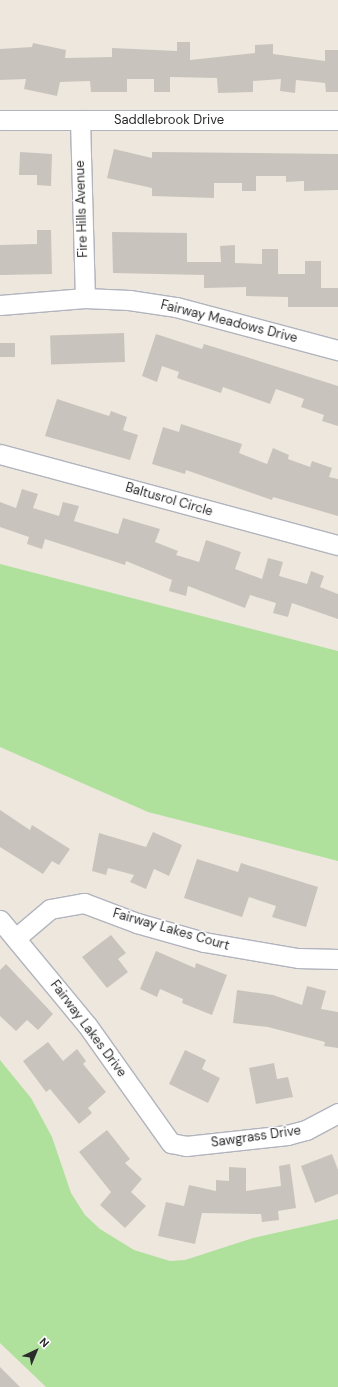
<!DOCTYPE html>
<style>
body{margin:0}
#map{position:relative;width:338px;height:1387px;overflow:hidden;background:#ede7de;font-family:"DM Sans",sans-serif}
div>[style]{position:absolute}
.green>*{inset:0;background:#b0e19c}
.building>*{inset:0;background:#c8c4bd;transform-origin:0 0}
.roads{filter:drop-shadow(1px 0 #b1b4be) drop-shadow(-1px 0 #b1b4be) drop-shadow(0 1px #b1b4be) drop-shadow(0 -1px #b1b4be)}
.minor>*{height:19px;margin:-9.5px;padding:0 9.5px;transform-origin:9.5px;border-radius:9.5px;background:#fff}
span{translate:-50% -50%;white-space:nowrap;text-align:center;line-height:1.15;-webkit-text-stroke:3.5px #fff;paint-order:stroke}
.street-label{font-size:13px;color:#2b2b2b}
.north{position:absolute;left:16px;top:1331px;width:40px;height:40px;-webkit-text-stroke:3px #fff;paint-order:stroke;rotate:44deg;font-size:11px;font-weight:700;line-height:16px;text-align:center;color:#2b2b2b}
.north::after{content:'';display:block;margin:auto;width:14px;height:18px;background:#2b2b2b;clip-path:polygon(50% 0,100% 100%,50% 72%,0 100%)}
</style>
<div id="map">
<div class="green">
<i style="clip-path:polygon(0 564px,338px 651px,338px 861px,148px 812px,0 747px)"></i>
<i style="clip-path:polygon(0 1060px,31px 1098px,52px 1137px,71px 1193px,85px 1215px,100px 1229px,134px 1250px,170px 1261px,185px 1260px,253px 1238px,338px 1219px,338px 1387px,46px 1387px,0 1343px)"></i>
</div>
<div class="building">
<i style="clip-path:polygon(177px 42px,190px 42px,190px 60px,255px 53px,255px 45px,273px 44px,273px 54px,325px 61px,325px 50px,338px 50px,338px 92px,326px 92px,325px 83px,296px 80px,295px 93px,280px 91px,281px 79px,253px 81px,253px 92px,218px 93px,217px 78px,170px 77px,170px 92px,154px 92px,154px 79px,127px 79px,127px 92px,91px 92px,90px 81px,60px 82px,57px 96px,24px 89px,26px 79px,0 80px,0 49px,32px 47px,33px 43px,66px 50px,65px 58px,112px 57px,112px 48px,177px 51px)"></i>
<i style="clip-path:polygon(114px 149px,152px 158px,152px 152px,338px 154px,338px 190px,304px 191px,304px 181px,286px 182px,286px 176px,256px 176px,256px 191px,242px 191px,242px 183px,214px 183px,214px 198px,152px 196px,152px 188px,107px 178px)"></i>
<i style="clip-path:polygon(20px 152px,52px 154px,51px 186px,37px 185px,37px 175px,19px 175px)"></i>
<i style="clip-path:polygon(37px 230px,51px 230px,52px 274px,0 275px,0 245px,37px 244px)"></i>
<i style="clip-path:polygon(112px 232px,187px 233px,187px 262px,221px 262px,220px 246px,235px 245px,235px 263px,262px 264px,262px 249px,278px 249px,278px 274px,305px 274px,305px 261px,321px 261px,321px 288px,338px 288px,338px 307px,288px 307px,288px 297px,246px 296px,246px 287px,204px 288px,204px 275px,113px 273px)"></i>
<i style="left:124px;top:333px;width:29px;height:74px;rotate:88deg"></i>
<i style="clip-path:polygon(156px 334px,202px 349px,204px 344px,243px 356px,338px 386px,338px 426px,322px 421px,324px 415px,301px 407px,304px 399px,276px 389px,270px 404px,223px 387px,221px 393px,177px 378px,179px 372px,162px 366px,157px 382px,142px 376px)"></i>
<i style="left:0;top:343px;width:15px;height:14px"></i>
<i style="clip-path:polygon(57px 399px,109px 416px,111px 411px,127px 417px,123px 430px,138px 435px,130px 460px,45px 436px)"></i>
<i style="clip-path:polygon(181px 424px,242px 444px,239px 453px,267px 464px,273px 448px,289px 455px,288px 459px,310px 467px,312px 461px,332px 468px,329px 477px,338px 479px,338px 516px,273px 497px,272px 500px,186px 470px,185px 474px,152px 464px,163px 427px,179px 432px)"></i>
<i style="clip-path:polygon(22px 489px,38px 494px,33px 508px,59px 516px,63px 502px,79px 506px,74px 521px,118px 534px,123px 518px,160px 529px,155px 542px,178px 551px,176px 555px,199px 562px,206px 540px,241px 552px,235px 569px,262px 579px,268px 558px,283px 562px,279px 576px,307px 584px,311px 571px,324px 576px,320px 587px,338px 594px,338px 619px,292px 603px,288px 617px,273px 613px,276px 603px,250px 595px,245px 608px,188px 586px,186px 596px,169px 591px,172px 580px,126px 561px,125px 565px,45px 539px,42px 549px,27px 544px,29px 537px,0 527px,0 502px,16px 508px)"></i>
<i style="clip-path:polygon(0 810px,30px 830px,32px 825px,70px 849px,59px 865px,52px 861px,43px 874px,0 847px)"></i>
<i style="clip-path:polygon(153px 832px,182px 845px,169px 876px,154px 869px,146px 889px,130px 882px,134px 875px,108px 868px,106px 875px,92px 871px,99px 833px,146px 847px)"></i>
<i style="clip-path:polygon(197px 859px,238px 872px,241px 863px,318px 887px,306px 927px,272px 917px,276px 906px,249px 897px,242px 917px,184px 898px)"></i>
<i style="clip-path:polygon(111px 935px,126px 953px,118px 959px,128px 972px,107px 988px,82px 957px)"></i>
<i style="clip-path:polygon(156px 951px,195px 968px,196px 963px,227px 975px,212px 1015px,182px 1003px,183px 999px,160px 989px,157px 997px,140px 989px)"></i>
<i style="clip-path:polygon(6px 964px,53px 1014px,38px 1030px,27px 1020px,16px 1031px,0 1016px,0 970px)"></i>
<i style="clip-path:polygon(307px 986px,326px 991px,321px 1009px,338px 1012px,338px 1048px,324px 1046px,325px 1042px,268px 1027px,233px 1023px,237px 990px,273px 995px,302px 1005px)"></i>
<i style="clip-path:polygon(48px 1042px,63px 1061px,77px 1049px,86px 1061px,83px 1064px,106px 1092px,88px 1108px,92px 1113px,79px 1124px,50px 1089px,46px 1092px,23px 1061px)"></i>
<i style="clip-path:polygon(185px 1050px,206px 1060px,202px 1069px,220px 1078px,208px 1103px,169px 1084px)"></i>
<i style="clip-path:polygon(274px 1063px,277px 1079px,288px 1077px,293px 1097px,256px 1104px,249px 1068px)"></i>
<i style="clip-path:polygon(107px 1130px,130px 1159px,125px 1163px,142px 1179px,131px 1192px,146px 1206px,125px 1228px,100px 1205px,111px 1192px,79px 1152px)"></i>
<i style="clip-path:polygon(332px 1154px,338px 1170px,338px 1194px,315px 1203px,301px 1166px)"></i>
<i style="clip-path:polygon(290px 1164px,296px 1208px,278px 1211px,279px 1220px,262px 1222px,261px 1214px,202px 1213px,195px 1244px,158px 1236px,166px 1202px,184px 1206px,189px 1185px,216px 1191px,216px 1180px,229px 1181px,229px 1167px,246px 1168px,246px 1191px,281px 1186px,279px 1166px)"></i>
<i style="clip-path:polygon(0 1367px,20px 1387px,0 1387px)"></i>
</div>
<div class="roads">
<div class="minor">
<i style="left:0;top:120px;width:338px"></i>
<i style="left:80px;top:120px;width:178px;rotate:88.4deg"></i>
<i style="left:0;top:305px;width:85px;rotate:-4.7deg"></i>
<i style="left:85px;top:298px;width:44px;rotate:2.6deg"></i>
<i style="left:129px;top:300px;width:48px;rotate:8.5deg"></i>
<i style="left:176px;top:307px;width:168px;rotate:14.9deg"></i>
<i style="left:0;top:454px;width:350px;rotate:15.1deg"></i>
<i style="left:0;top:920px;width:136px;rotate:50.4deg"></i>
<i style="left:87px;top:1025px;width:145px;rotate:54.6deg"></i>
<i style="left:171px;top:1143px;width:15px;rotate:11deg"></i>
<i style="left:186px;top:1146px;width:102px;rotate:-6.2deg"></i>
<i style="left:287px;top:1135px;width:20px;rotate:-15deg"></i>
<i style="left:306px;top:1130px;width:36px;rotate:-28deg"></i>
<i style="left:17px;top:937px;width:43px;rotate:-40.3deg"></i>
<i style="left:50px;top:909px;width:35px;rotate:-10deg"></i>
<i style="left:84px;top:903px;width:57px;rotate:20.7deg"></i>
<i style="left:137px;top:923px;width:70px;rotate:15.8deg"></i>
<i style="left:204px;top:942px;width:95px;rotate:9.7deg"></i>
<i style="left:298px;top:958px;width:40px;rotate:1.4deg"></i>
</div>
</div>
<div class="street-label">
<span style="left:169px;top:120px">Saddlebrook Drive</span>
<span style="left:82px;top:209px;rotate:-92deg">Fire Hills Avenue</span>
<span style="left:229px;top:322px;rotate:14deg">Fairway Meadows Drive</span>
<span style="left:169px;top:500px;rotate:16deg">Baltusrol Circle</span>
<span style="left:171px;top:930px;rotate:16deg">Fairway Lakes Court</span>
<span style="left:88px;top:1029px;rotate:53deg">Fairway Lakes Drive</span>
<span style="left:256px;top:1137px;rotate:-8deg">Sawgrass Drive</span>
</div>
<div class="north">N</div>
</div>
